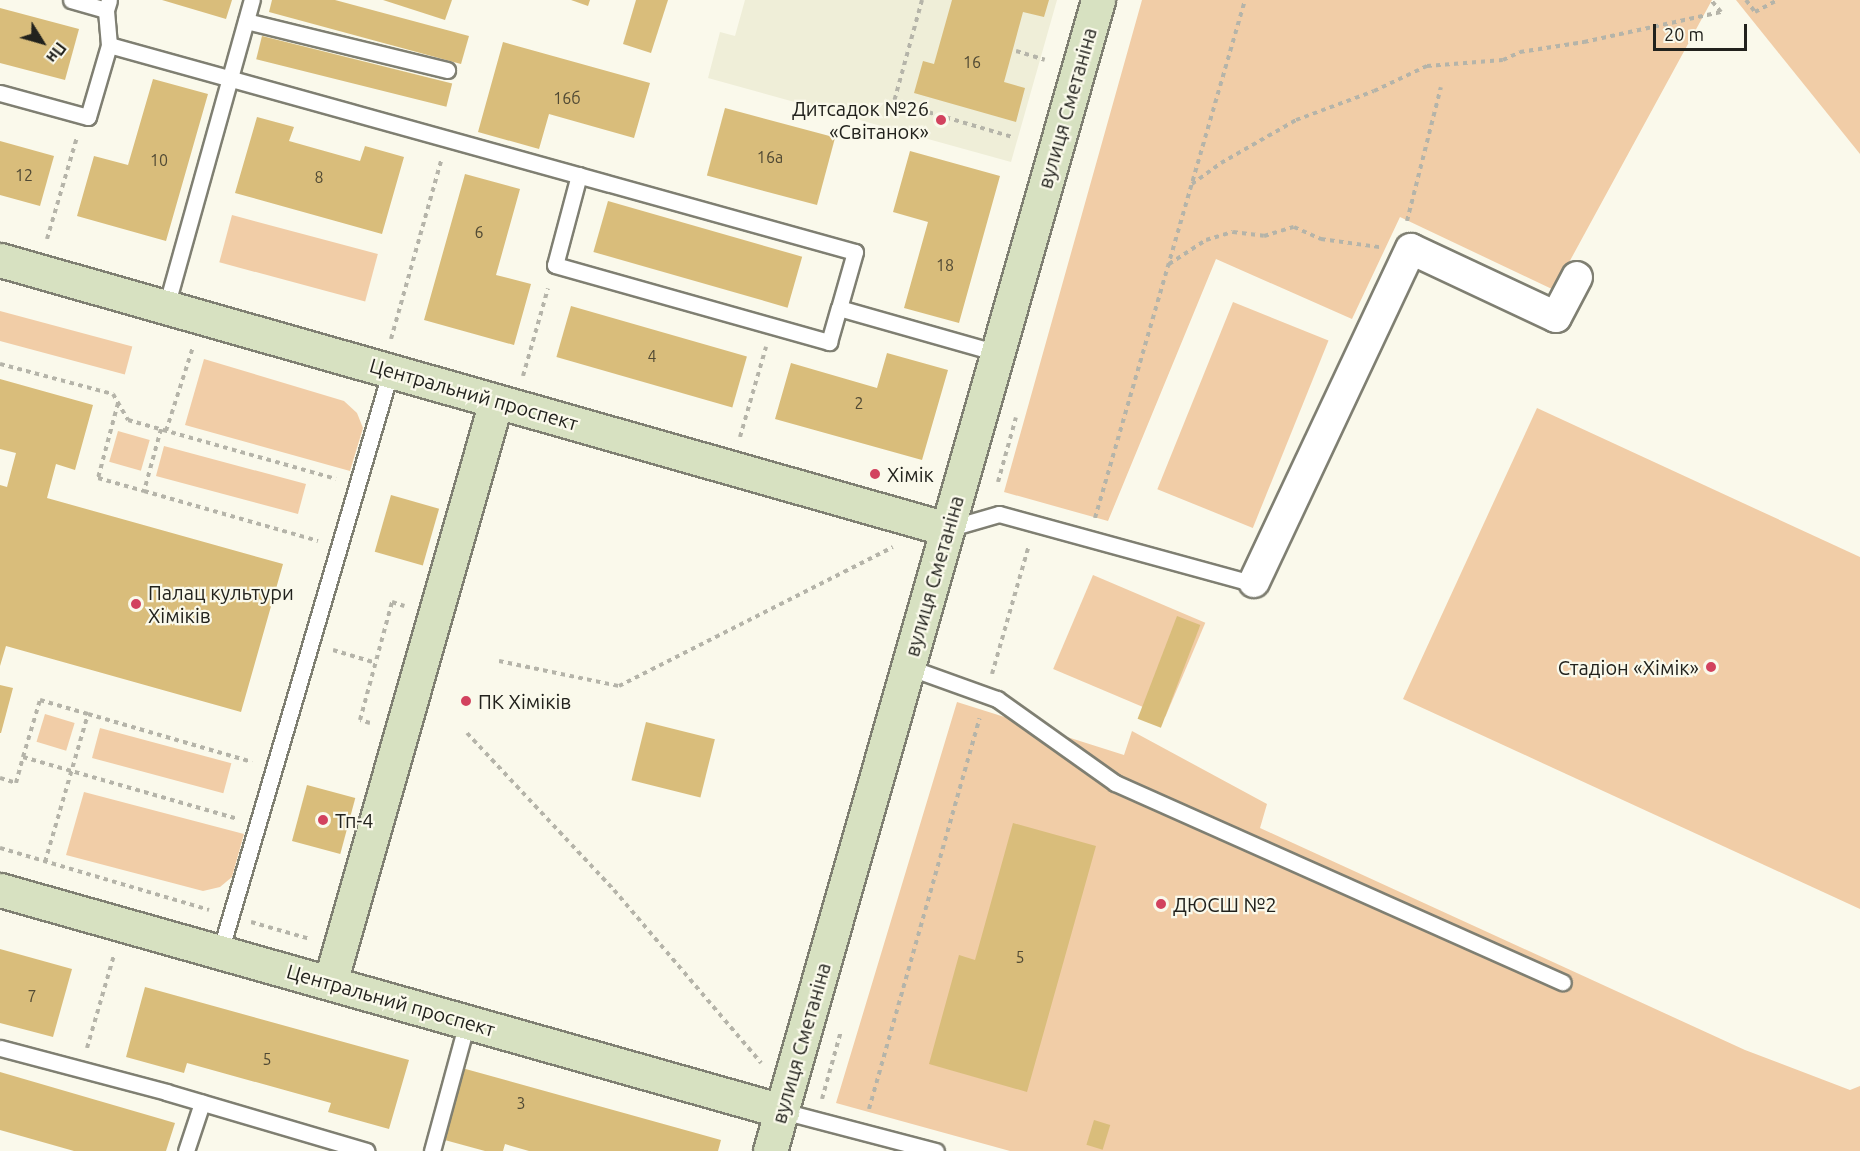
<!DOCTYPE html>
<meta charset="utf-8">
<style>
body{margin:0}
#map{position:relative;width:1860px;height:1151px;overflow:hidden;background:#faf9eb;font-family:Ubuntu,sans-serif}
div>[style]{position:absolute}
.built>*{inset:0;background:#efeed8}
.green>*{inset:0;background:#f1cda7;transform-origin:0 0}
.building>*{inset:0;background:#d9bd7b;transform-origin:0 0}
.path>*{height:4px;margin-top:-2px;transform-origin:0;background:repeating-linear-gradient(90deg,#b5b4a9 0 4.5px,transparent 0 9px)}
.roads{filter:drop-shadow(2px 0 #7f7f72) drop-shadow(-2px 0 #7f7f72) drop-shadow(0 2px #7f7f72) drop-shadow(0 -2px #7f7f72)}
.lane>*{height:15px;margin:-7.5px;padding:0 7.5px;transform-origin:7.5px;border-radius:7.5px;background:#fff}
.street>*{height:30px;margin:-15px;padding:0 15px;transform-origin:15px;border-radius:15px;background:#fff}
.secondary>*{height:33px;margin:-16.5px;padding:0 16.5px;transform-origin:16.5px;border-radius:16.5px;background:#d7e1c1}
.dots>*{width:16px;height:16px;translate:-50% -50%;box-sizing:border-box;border:3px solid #faf9eb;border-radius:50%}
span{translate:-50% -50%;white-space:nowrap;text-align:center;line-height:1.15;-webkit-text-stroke:4.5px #faf9eb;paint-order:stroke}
.number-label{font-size:16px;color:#504934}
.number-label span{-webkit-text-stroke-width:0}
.poi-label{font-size:20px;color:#22221d}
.right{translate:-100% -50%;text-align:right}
.left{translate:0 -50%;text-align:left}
.street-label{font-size:20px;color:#22221d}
.north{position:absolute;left:12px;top:12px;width:60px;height:60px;-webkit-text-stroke:4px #faf9eb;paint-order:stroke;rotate:127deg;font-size:16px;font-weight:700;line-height:24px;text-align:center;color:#22221d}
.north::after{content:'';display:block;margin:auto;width:21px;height:27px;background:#22221d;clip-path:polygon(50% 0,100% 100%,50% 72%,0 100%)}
.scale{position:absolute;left:1653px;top:24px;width:94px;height:27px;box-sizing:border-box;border:3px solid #22221d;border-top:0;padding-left:8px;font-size:18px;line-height:21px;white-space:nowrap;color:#22221d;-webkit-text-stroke:4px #faf9eb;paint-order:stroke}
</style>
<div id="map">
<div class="built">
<i style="clip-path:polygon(745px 0,1057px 0,1011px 162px,708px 78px,720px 32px,735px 36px)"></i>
</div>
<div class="green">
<i style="clip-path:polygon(1142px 0,1712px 0,1554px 290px,1400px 217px,1352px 319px,1216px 259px,1108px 521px,1004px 492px)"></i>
<i style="clip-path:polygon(1736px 0,1860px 0,1860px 154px)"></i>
<i style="left:232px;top:215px;width:151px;height:49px;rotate:15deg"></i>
<i style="left:1233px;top:302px;width:103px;height:202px;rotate:22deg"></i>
<i style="left:0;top:311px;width:137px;height:29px;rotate:15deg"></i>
<i style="clip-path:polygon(204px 359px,344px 401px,357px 413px,363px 428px,350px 471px,185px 425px)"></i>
<i style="clip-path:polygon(1537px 408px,1860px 557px,1860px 909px,1403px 699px)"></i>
<i style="left:118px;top:431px;width:33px;height:32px;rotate:16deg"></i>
<i style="left:164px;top:446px;width:147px;height:31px;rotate:15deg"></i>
<i style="left:1093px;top:575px;width:122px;height:102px;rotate:23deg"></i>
<i style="clip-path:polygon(957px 702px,1124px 755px,1132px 731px,1267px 804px,1260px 828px,1745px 1050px,1850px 1090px,1860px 1086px,1860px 1151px,1010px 1151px,836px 1103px)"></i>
<i style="left:45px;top:714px;width:31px;height:29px;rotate:17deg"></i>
<i style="left:100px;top:728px;width:136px;height:31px;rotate:15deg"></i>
<i style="clip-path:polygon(84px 792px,244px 834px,232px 877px,220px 887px,203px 891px,66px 855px)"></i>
</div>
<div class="building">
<i style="clip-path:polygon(162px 0,232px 0,226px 19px)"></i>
<i style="clip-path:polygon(272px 0,335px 0,469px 36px,461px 64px,269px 12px)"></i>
<i style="clip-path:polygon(383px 0,452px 0,445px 20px)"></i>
<i style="clip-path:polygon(571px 0,590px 0,588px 6px)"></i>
<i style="clip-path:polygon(636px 0,668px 0,651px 53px,623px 44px)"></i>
<i style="clip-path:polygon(952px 0,1049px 0,1044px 17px,1023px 12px,1004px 82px,1025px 88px,1016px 122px,914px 93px,923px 61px,934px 64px)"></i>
<i style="clip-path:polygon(0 8px,79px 29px,65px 80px,0 63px)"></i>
<i style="left:262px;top:36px;width:196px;height:24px;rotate:14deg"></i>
<i style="clip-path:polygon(503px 42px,650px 83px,634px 138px,549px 114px,539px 149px,478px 132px)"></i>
<i style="clip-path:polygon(153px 79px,208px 94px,166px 241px,77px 216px,94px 156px,128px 165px)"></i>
<i style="left:725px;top:108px;width:114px;height:70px;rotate:15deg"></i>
<i style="clip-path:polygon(257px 117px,294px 127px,289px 141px,360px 161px,365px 146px,404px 157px,382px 234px,235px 193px)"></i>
<i style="clip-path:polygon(0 141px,54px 156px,40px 206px,0 195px)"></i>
<i style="clip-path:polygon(910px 151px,1000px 176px,959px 323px,904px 308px,928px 222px,893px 212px)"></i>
<i style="clip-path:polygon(465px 174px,520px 189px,496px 275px,531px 284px,514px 345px,424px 320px)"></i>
<i style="left:608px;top:201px;width:202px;height:53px;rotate:16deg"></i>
<i style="left:571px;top:306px;width:183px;height:53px;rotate:16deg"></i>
<i style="clip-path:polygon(887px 353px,948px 370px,922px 460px,775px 419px,791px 363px,877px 388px)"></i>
<i style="clip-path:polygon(0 379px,93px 405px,75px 470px,56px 464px,47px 498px,283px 564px,241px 712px,6px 646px,0 666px,0 485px,7px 487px,16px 453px,0 449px)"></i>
<i style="left:391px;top:495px;width:50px;height:59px;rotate:16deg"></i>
<i style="left:1177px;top:616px;width:25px;height:110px;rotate:21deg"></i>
<i style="clip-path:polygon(0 685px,13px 688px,1px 733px,0 733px)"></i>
<i style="left:646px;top:722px;width:71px;height:60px;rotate:14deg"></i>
<i style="left:307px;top:785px;width:50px;height:58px;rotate:15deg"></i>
<i style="clip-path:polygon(1013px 823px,1096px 846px,1027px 1092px,929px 1064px,959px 955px,975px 960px)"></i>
<i style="clip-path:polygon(0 949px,72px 969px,53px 1037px,0 1023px)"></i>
<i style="clip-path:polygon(145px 987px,409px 1060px,389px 1129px,328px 1112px,331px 1103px,187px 1063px,184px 1073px,126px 1057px)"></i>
<i style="clip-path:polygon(462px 1068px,721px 1140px,718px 1151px,529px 1151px,505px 1144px,503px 1151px,485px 1151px,441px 1139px)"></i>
<i style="clip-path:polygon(0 1072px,175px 1123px,166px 1151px,74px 1151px,0 1130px)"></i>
<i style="left:1094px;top:1120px;width:17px;height:26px;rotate:17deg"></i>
</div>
<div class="path">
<i style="left:922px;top:0;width:106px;rotate:105.4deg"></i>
<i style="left:894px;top:102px;width:123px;rotate:16.5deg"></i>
<i style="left:1746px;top:0;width:15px;rotate:53deg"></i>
<i style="left:1755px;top:12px;width:26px;rotate:-28deg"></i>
<i style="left:1016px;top:51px;width:30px;rotate:17deg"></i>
<i style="left:1192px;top:184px;width:36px;rotate:-36deg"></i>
<i style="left:1221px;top:163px;width:86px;rotate:-29.8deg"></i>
<i style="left:1296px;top:120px;width:83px;rotate:-20.4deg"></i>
<i style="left:1374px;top:91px;width:59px;rotate:-25.3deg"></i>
<i style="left:1427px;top:66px;width:76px;rotate:-4.5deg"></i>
<i style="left:1503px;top:60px;width:19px;rotate:-25deg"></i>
<i style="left:1520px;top:52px;width:65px;rotate:-8.9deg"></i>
<i style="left:1584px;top:42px;width:140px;rotate:-12.4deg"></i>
<i style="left:1721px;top:12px;width:16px;rotate:-130deg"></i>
<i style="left:1407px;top:221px;width:138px;rotate:-75.8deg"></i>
<i style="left:47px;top:239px;width:106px;rotate:-73.6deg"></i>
<i style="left:1169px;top:264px;width:44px;rotate:-33deg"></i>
<i style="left:1206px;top:240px;width:28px;rotate:-17deg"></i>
<i style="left:1233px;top:232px;width:31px;rotate:7deg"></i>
<i style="left:1264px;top:236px;width:31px;rotate:-17deg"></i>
<i style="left:1294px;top:227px;width:30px;rotate:24deg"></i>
<i style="left:1321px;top:239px;width:59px;rotate:7.9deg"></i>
<i style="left:391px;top:339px;width:185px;rotate:-74.3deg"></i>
<i style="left:0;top:364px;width:117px;rotate:14.9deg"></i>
<i style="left:113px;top:394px;width:30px;rotate:60deg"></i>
<i style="left:128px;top:420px;width:216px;rotate:15.8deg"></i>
<i style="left:523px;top:376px;width:91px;rotate:-74.1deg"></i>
<i style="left:118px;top:403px;width:78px;rotate:104.9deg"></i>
<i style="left:98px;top:478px;width:48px;rotate:15.8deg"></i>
<i style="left:161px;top:429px;width:64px;rotate:105.3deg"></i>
<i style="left:144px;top:491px;width:181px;rotate:16deg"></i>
<i style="left:166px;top:431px;width:88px;rotate:-72.2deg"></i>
<i style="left:740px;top:437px;width:94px;rotate:-73.9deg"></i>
<i style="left:998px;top:482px;width:67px;rotate:-74.5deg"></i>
<i style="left:1095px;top:518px;width:539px;rotate:-73.85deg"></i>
<i style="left:333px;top:650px;width:45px;rotate:16.8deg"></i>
<i style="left:499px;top:661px;width:123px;rotate:11.8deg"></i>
<i style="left:619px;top:686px;width:307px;rotate:-26.9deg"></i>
<i style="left:992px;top:674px;width:134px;rotate:-74deg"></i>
<i style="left:370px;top:723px;width:10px;rotate:-163deg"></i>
<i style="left:360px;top:720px;width:122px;rotate:-74.8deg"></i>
<i style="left:392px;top:602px;width:13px;rotate:18deg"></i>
<i style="left:467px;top:733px;width:215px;rotate:46.9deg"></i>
<i style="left:614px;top:890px;width:227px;rotate:49.6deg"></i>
<i style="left:23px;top:757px;width:59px;rotate:-73.4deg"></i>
<i style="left:40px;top:700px;width:50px;rotate:16.3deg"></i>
<i style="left:0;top:778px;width:17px;rotate:17deg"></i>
<i style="left:16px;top:783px;width:27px;rotate:-75deg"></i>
<i style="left:23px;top:757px;width:221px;rotate:16.1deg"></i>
<i style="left:0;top:848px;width:218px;rotate:16.5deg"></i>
<i style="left:45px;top:862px;width:154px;rotate:-73.8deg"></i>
<i style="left:88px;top:714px;width:171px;rotate:16.3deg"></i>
<i style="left:251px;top:922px;width:61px;rotate:16.1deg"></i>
<i style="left:87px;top:1048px;width:97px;rotate:-73.8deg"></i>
<i style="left:822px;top:1099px;width:71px;rotate:-74.4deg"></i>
<i style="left:869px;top:1109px;width:406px;rotate:-74.2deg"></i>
</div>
<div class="roads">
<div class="lane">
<i style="left:71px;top:0;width:36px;rotate:16deg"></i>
<i style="left:246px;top:21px;width:207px;rotate:13.7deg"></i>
<i style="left:109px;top:45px;width:774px;rotate:15.51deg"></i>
<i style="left:855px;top:252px;width:58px;rotate:105.9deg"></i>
<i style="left:0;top:93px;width:91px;rotate:15.3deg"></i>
<i style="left:88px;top:117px;width:75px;rotate:-73.7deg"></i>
<i style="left:109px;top:45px;width:35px;rotate:-95deg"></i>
<i style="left:106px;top:10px;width:10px;rotate:-73deg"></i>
<i style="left:579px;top:175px;width:93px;rotate:104.9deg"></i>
<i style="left:555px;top:265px;width:285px;rotate:15.7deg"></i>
<i style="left:829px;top:342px;width:35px;rotate:-74deg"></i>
<i style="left:839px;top:308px;width:165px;rotate:15.8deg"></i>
<i style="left:166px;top:307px;width:319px;rotate:-74.4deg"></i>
<i style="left:947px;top:529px;width:54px;rotate:-16.1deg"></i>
<i style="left:999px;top:514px;width:270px;rotate:15.3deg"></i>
<i style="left:908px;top:667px;width:95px;rotate:19.8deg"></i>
<i style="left:997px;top:699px;width:145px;rotate:35.4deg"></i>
<i style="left:1115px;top:783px;width:490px;rotate:24deg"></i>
<i style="left:220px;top:952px;width:607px;rotate:-73.63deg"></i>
<i style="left:0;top:1048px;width:172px;rotate:14.8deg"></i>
<i style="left:166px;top:1092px;width:209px;rotate:16.4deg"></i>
<i style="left:782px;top:1111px;width:159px;rotate:14.6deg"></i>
<i style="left:186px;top:1151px;width:51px;rotate:-71.6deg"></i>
<i style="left:432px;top:1151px;width:134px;rotate:-74.8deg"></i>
</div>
<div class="street">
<i style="left:1254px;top:582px;width:368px;rotate:-64.8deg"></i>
<i style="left:1411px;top:249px;width:160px;rotate:25.1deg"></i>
<i style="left:1556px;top:317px;width:45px;rotate:-62.3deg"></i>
</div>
<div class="secondary">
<i style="left:0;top:260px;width:984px;rotate:15.86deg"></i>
<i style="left:0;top:890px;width:813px;rotate:15.78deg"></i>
<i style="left:330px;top:983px;width:605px;rotate:-74.08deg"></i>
<i style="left:770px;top:1151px;width:1197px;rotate:-74.09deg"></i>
</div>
</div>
<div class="dots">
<i style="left:941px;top:120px;background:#d2425e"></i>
<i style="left:875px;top:474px;background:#d2425e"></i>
<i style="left:136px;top:604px;background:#d2425e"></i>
<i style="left:1711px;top:667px;background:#d2425e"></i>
<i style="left:466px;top:701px;background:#d2425e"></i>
<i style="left:323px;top:820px;background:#d2425e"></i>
<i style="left:1161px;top:904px;background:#d2425e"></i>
</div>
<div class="number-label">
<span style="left:972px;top:62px">16</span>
<span style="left:567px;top:98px">16б</span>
<span style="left:770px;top:157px">16а</span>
<span style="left:159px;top:160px">10</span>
<span style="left:24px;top:175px">12</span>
<span style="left:319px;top:177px">8</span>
<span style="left:479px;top:232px">6</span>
<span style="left:945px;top:265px">18</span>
<span style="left:652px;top:356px">4</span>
<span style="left:859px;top:403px">2</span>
<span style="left:1020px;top:957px">5</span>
<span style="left:32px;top:996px">7</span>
<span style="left:267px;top:1059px">5</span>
<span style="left:521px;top:1103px">3</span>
</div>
<div class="poi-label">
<span class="right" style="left:929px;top:120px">Дитсадок №26<br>«Світанок»</span>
<span class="left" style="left:887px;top:474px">Хімік</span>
<span class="left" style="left:148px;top:604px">Палац культури<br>Хіміків</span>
<span class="right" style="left:1699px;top:667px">Стадіон «Хімік»</span>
<span class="left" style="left:478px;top:701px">ПК Хіміків</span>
<span class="left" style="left:335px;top:820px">Тп-4</span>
<span class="left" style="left:1173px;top:904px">ДЮСШ №2</span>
</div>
<div class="street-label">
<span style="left:1067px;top:108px;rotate:-74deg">вулиця Сметаніна</span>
<span style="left:474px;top:394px;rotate:16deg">Центральний проспект</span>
<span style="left:934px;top:576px;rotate:-74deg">вулиця Сметаніна</span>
<span style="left:391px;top:1000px;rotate:16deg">Центральний проспект</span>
<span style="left:801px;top:1043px;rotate:-74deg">вулиця Сметаніна</span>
</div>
<div class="north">Пн</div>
<div class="scale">20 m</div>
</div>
